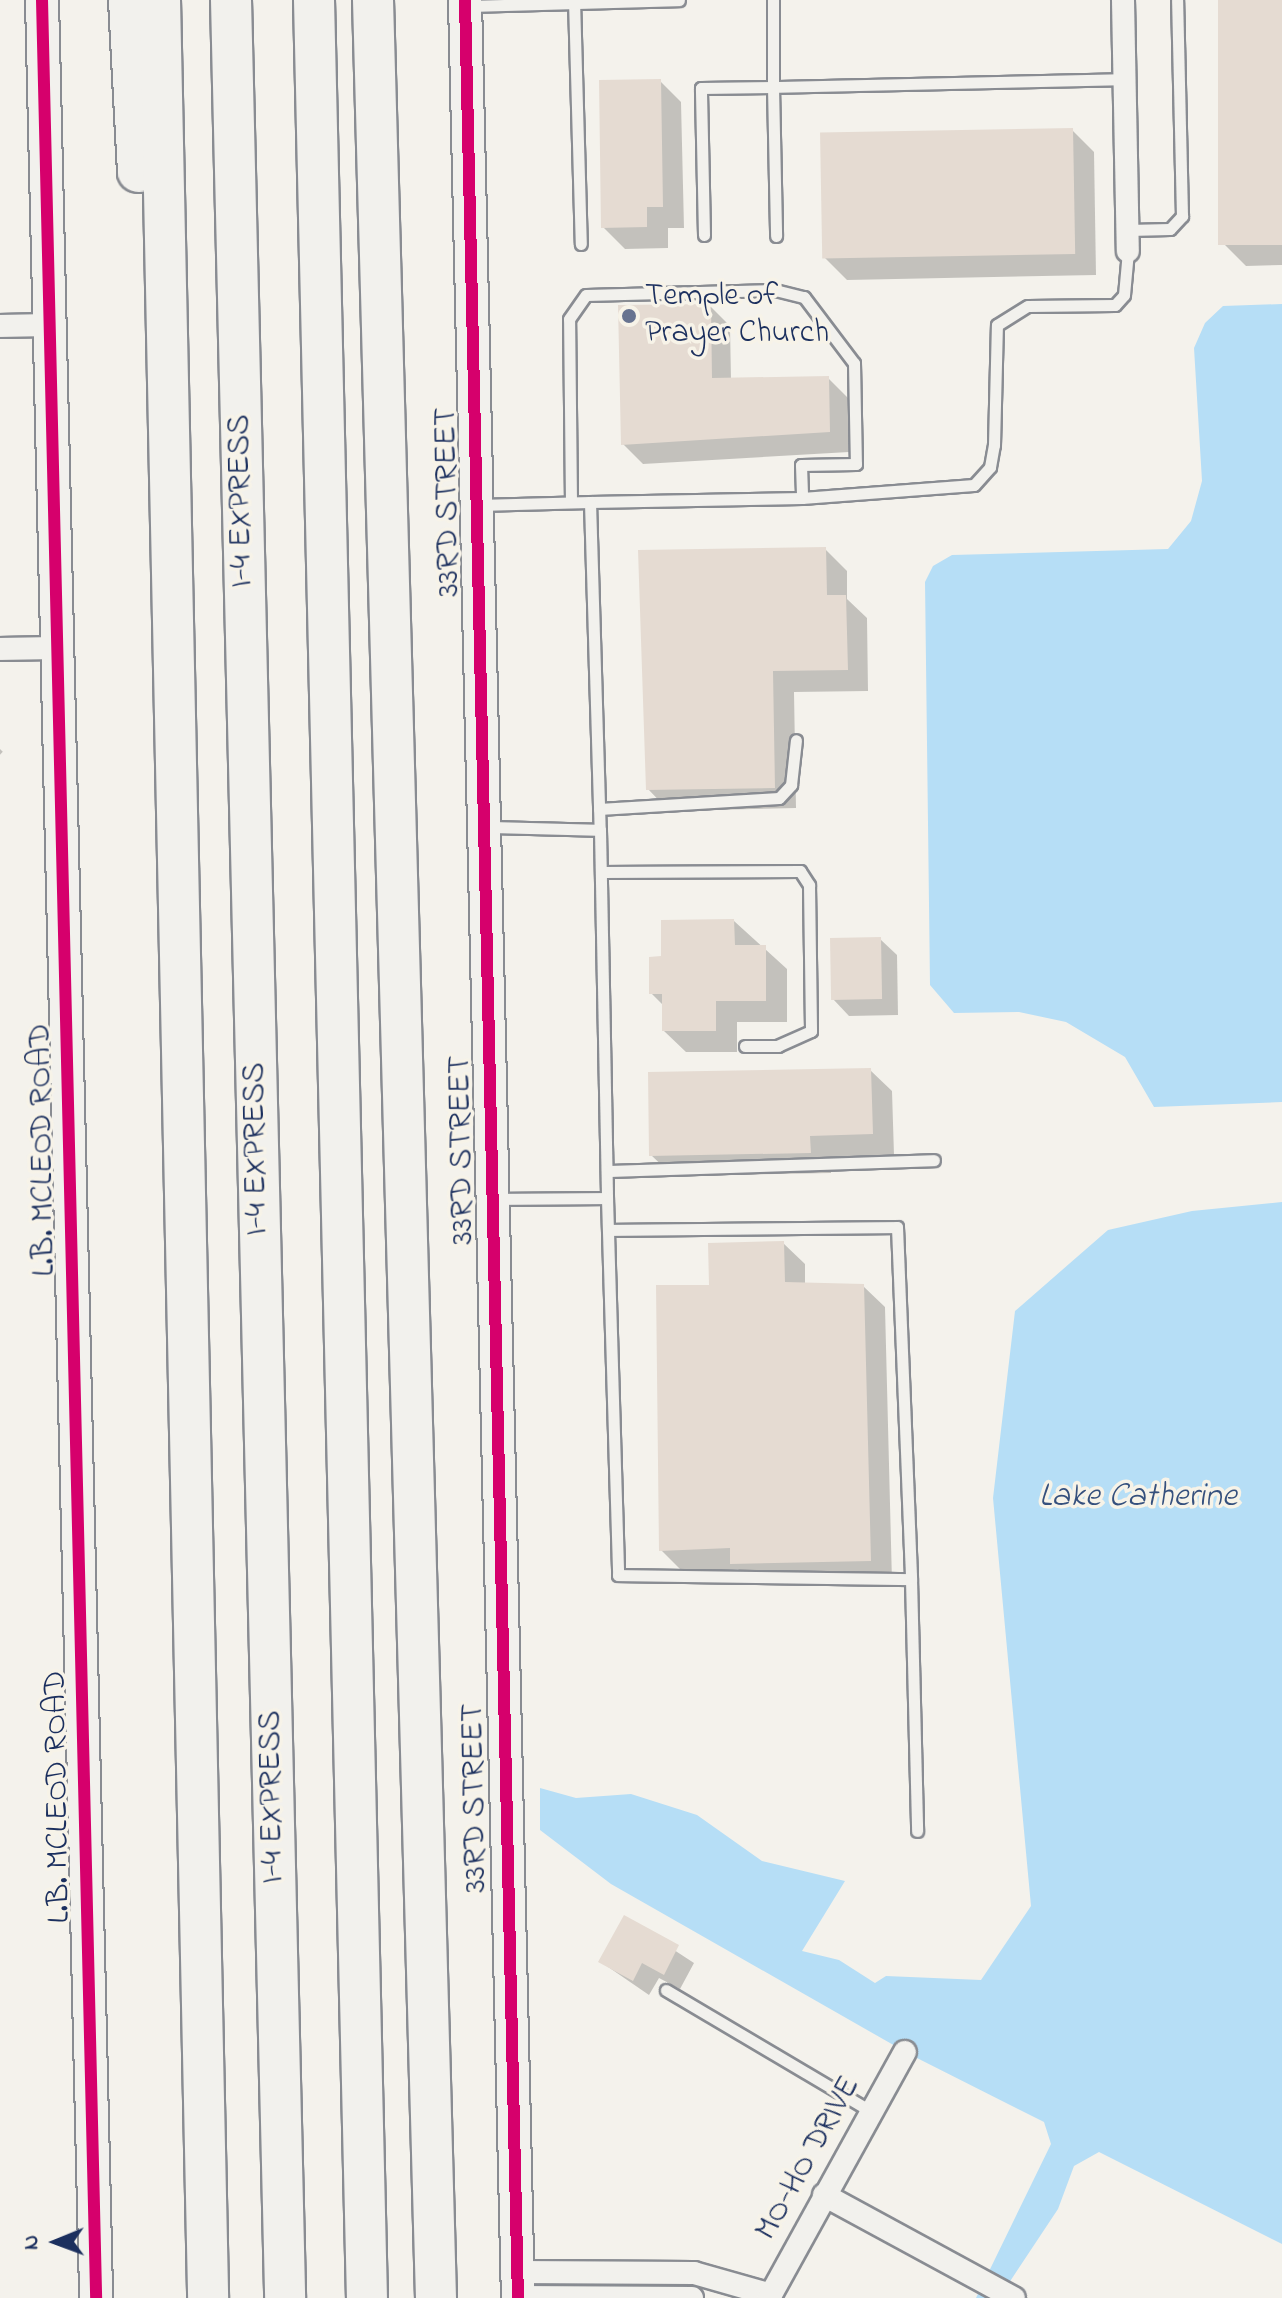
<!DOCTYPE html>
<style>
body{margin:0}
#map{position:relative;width:1282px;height:2298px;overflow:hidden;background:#f4f2ec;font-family:"Indie Flower",sans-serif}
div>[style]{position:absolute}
.water>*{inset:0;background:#b6def6}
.shadow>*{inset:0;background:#0003;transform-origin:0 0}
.building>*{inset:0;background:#e5dbd2;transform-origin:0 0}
.roads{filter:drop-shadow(2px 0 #898c92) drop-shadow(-2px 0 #898c92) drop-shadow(0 2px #898c92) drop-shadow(0 -2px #898c92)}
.lane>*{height:11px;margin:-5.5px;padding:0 5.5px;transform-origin:5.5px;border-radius:5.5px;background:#f2f1ed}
.street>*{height:22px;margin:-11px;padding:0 11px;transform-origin:11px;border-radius:11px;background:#f2f1ed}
.secondary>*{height:32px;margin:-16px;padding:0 16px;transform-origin:16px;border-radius:16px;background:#f2f1ed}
.highway>*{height:40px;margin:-20px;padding:0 20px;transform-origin:20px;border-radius:20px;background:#f2f1ed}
.cycleway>*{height:12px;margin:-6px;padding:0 6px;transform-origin:6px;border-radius:6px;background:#d6006c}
.dots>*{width:22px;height:22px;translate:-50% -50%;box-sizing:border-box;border:4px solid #f7f3e8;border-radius:50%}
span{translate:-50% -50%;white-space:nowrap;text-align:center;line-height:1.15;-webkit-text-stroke:7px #f7f3e8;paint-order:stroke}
.poi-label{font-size:32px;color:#1b2f5e}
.left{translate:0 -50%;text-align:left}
.street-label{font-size:32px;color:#1b2f5e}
.water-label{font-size:34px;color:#35507d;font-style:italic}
.north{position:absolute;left:16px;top:2202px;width:80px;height:80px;-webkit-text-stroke:6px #f7f3e8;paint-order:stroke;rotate:269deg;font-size:22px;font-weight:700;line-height:32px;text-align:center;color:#1b2f5e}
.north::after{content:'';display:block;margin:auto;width:28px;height:36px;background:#1b2f5e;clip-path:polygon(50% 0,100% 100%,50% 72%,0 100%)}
</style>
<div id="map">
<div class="water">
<i style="clip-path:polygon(1282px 304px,1282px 1102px,1154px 1107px,1125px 1057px,1066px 1022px,1019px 1012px,954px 1013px,930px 985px,925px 582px,933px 566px,952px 555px,1168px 549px,1191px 521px,1202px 481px,1194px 348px,1205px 323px,1223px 306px)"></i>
<i style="clip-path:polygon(1282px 1202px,1282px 2244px,1099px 2152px,1074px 2166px,1058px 2209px,999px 2298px,976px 2298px,1051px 2144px,1044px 2122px,911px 2055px,611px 1884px,540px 1830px,540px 1788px,576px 1798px,631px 1794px,697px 1815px,762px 1861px,845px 1881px,802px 1951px,839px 1960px,875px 1983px,886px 1976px,981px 1980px,1031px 1906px,993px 1498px,1015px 1311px,1108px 1230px,1192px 1211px)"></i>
</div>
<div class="shadow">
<i style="clip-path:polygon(1220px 0,1282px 0,1282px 265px,1246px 266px,1224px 244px)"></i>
<i style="clip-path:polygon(660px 81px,681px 102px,684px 228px,668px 228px,668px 248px,625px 249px,603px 227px)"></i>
<i style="clip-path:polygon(1072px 130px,1094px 152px,1096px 275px,847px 280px,825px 258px)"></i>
<i style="clip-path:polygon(710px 306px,730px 326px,731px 380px,828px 378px,848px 398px,849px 452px,643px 464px,623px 444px)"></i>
<i style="clip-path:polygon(825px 549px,847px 571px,847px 599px,867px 618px,868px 691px,794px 692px,796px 808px,669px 811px,648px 789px)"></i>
<i style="left:0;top:749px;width:4px;height:41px;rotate:45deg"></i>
<i style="clip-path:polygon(734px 921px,787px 969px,787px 1022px,737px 1022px,737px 1052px,686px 1052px,664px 1031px,664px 1006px,651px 993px,663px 958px)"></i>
<i style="clip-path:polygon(880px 939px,897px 955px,898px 1015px,849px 1016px,833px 999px)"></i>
<i style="clip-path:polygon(870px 1070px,892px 1091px,894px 1155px,831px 1157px,831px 1173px,673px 1176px,651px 1155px)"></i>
<i style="clip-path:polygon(783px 1243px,805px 1264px,805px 1284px,863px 1286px,885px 1307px,892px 1582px,754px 1585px,738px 1569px,683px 1572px,661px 1550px,711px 1287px)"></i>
<i style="clip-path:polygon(625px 1918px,694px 1963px,680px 1989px,659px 1978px,649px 1995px,601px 1962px)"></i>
</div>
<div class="building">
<i style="left:1218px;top:0;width:64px;height:245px"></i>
<i style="clip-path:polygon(661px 79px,663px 207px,647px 207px,647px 227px,601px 228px,599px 80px)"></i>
<i style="left:1073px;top:128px;width:126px;height:253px;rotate:89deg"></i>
<i style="clip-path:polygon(711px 304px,712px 378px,829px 376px,830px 432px,621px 445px,618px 305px)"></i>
<i style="clip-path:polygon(826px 547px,827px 595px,846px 595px,848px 670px,773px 671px,775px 788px,646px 790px,638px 550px)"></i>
<i style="clip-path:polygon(734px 919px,735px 945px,766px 945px,766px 1001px,716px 1001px,716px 1031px,662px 1031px,662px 994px,649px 994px,649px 957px,661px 956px,661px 920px)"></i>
<i style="left:881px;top:937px;width:62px;height:51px;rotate:89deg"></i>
<i style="clip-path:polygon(871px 1068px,873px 1134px,810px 1136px,811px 1153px,649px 1156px,648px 1072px)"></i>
<i style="clip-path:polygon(784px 1241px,785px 1282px,864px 1284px,871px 1561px,730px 1564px,730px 1548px,659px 1551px,656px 1285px,709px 1285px,708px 1243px)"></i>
<i style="clip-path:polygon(624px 1915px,679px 1945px,664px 1975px,642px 1963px,633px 1981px,598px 1962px)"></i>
</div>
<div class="roads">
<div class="lane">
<i style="left:574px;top:0;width:244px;rotate:88.4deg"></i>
<i style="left:773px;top:0;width:87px;rotate:90deg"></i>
<i style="left:773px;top:87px;width:352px;rotate:-1.3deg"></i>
<i style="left:466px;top:6px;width:213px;rotate:-1.6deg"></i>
<i style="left:1128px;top:230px;width:42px;rotate:-1.4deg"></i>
<i style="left:1170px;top:229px;width:18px;rotate:-47deg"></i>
<i style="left:1182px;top:216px;width:216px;rotate:-91.3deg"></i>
<i style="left:704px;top:235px;width:147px;rotate:-91.2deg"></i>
<i style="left:701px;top:88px;width:72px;rotate:-0.8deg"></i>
<i style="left:773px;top:87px;width:149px;rotate:88.8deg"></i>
<i style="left:802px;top:498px;width:172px;rotate:-4.3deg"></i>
<i style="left:974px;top:485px;width:24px;rotate:-48deg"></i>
<i style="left:990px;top:467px;width:22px;rotate:-80deg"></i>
<i style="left:994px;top:445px;width:120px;rotate:-88.6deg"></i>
<i style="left:997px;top:325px;width:36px;rotate:-32deg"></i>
<i style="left:1028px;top:306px;width:87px;rotate:-0.7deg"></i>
<i style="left:1115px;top:305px;width:13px;rotate:-48deg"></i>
<i style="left:1124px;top:295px;width:44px;rotate:-84.8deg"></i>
<i style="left:571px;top:502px;width:183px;rotate:-90.6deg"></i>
<i style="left:569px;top:319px;width:29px;rotate:-55deg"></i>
<i style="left:586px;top:295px;width:189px;rotate:-1.5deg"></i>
<i style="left:775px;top:290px;width:30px;rotate:14deg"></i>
<i style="left:804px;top:297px;width:83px;rotate:52.9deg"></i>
<i style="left:854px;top:363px;width:101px;rotate:88.9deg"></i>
<i style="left:856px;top:464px;width:55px;rotate:179deg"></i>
<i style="left:801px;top:465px;width:33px;rotate:88deg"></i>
<i style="left:802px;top:498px;width:212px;rotate:178.9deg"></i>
<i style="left:478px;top:505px;width:112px;rotate:-1.5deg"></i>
<i style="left:590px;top:502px;width:328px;rotate:88.3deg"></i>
<i style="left:599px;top:809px;width:180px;rotate:-3.5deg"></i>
<i style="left:779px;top:798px;width:18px;rotate:-47deg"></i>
<i style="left:791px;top:785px;width:45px;rotate:-83.7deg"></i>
<i style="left:487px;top:827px;width:113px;rotate:1.5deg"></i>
<i style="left:600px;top:830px;width:368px;rotate:88.9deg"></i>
<i style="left:607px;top:1198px;width:113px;rotate:179.5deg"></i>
<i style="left:601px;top:872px;width:199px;rotate:-0.3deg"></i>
<i style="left:800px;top:871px;width:17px;rotate:57deg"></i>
<i style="left:809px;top:885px;width:146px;rotate:89.2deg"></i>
<i style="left:811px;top:1031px;width:36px;rotate:156deg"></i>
<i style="left:778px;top:1046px;width:33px;rotate:180deg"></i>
<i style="left:607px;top:1171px;width:327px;rotate:-1.9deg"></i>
<i style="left:607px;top:1198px;width:377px;rotate:88.3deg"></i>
<i style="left:618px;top:1575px;width:293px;rotate:0.8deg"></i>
<i style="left:911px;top:1579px;width:252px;rotate:88.6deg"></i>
<i style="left:608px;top:1230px;width:289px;rotate:-0.6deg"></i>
<i style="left:897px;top:1227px;width:352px;rotate:87.7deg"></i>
<i style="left:666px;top:1990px;width:238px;rotate:30.6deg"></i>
</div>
<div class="street">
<i style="left:1123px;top:0;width:251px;rotate:88.9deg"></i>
<i style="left:0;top:326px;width:51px;rotate:-1.1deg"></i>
<i style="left:0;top:649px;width:59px;rotate:-1deg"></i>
<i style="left:824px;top:2195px;width:216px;rotate:28.5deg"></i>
<i style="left:517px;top:2272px;width:177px;rotate:0.3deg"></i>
<i style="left:694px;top:2273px;width:80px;rotate:15.9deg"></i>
<i style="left:518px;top:2297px;width:174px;rotate:0.3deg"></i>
<i style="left:769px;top:2298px;width:281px;rotate:-61.1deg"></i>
</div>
<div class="secondary">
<i style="left:42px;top:0;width:2299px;rotate:88.65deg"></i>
<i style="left:465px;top:0;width:2299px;rotate:88.68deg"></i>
</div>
<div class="highway">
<i style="left:129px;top:0;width:172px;rotate:87deg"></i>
<i style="left:160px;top:0;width:2299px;rotate:88.8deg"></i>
<i style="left:231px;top:0;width:2299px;rotate:88.65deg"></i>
<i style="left:314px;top:0;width:2299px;rotate:88.68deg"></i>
<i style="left:373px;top:0;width:2299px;rotate:88.43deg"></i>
</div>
</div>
<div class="cycleway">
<i style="left:42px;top:0;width:2299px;rotate:88.65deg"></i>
<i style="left:465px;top:0;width:2299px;rotate:88.68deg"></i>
</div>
<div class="dots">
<i style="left:629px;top:316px;background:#677390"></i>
</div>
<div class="poi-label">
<span class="left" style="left:645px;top:316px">Temple of<br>Prayer Church</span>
</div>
<div class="street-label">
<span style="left:242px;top:501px;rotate:-91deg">I-4 EXPRESS</span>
<span style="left:449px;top:502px;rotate:-91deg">33RD STREET</span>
<span style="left:257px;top:1149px;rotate:-91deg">I-4 EXPRESS</span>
<span style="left:44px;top:1150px;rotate:-91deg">L.B. MCLEOD ROAD</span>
<span style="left:463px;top:1150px;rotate:-91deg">33RD STREET</span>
<span style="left:59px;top:1797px;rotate:-91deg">L.B. MCLEOD ROAD</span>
<span style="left:273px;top:1797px;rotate:-91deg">I-4 EXPRESS</span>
<span style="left:476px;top:1798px;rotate:-91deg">33RD STREET</span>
<span style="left:809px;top:2159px;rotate:-61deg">MO-HO DRIVE</span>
</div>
<div class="water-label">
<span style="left:1138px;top:1498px">Lake Catherine</span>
</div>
<div class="north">N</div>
</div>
